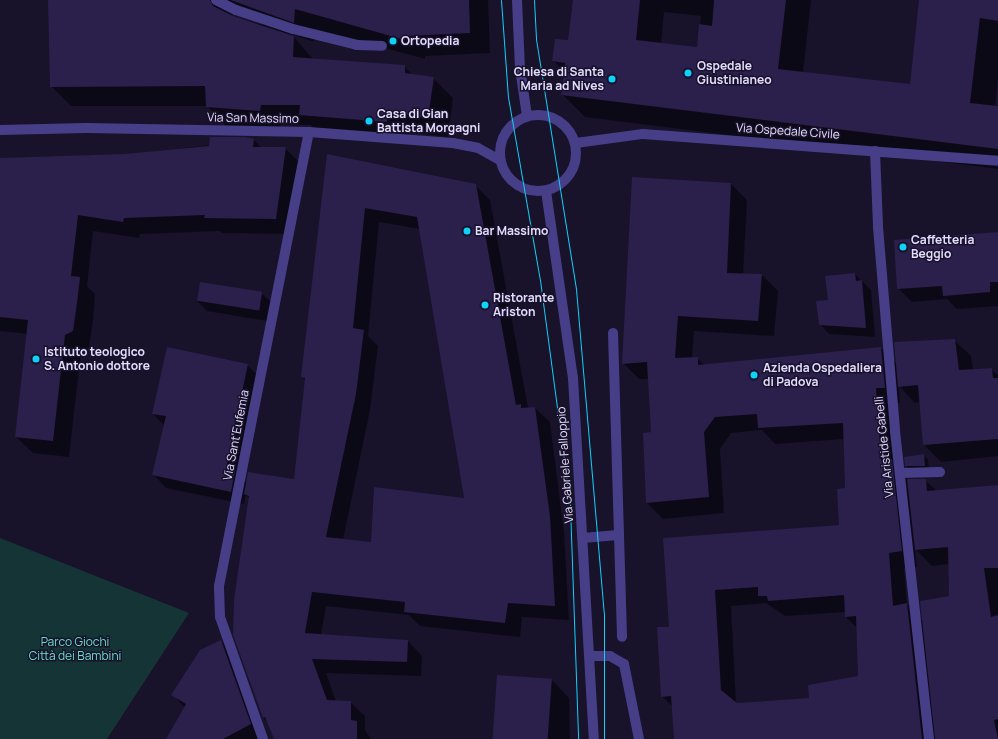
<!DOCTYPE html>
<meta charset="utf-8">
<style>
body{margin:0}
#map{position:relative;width:998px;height:739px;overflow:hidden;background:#18122b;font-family:Manrope,sans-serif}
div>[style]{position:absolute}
.green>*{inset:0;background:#153435}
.shadow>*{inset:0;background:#0007}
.building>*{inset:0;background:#2b1f4c;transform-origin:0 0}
.service>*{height:10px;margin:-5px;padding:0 5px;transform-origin:5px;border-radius:5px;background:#463f88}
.minor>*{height:10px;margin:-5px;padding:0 5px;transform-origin:5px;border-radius:5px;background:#463f88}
.tertiary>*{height:10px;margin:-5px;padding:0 5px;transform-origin:5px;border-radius:5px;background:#463f88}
.tertiary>.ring{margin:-5px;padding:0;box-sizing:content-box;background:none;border:10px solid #463f88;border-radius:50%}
.tram>*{height:1px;margin:-0.5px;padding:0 0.5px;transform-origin:0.5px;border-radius:0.5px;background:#10d2f8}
.dots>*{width:11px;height:11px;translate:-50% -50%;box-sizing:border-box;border:2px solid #18122b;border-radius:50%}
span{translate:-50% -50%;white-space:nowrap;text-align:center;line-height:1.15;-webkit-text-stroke:3px #18122b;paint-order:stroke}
.poi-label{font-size:12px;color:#e3ddfe;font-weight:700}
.left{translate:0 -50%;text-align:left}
.right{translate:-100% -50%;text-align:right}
.street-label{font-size:12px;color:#e3ddfe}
.park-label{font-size:12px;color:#6adec8}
</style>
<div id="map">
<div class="green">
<i style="clip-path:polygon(0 538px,189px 613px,107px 739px,0 739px)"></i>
</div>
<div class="shadow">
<i style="clip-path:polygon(evenodd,50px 0,488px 0,490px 53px,425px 56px,425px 59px,315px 29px,314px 42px,291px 34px,314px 60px,404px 66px,414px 76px,433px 78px,453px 98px,448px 137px,408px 132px,407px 142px,320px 134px,311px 125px,281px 124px,280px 131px,227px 127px,207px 106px,71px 106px,51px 86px,50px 0,233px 14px,240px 14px,263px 25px,232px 16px,233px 14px)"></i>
<i style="clip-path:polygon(evenodd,574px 0,811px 0,803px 73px,910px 85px,920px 0,998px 0,998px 79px,995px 107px,998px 107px,998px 169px,585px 117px,562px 94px,565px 72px,553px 60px,569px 41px,574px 0,664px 12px,701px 16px,698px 48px,661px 44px,664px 12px)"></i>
<i style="clip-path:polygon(254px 140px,262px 148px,285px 148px,301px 164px,292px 234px,222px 233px,219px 231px,140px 234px,139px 238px,93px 231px,87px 286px,95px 294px,93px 320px,89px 347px,81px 351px,69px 457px,33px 453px,16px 437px,28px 334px,0 331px,0 159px,125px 155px)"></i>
<i style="clip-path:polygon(evenodd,328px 155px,475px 185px,490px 200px,528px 408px,535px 408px,550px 422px,564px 532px,569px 620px,522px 617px,520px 637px,420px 626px,409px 615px,326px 606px,321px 635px,408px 641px,422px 656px,421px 676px,326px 673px,336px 701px,350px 702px,365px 716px,365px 730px,371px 739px,275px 739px,269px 723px,263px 718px,250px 499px,246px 495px,244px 504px,166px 488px,153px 474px,165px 426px,153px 414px,247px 365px,260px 378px,240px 476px,247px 483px,295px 480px,306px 380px,302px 377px,328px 155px,379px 222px,420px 229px,465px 500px,372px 543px,343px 540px,370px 410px,378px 346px,368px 336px,379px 222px)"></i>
<i style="clip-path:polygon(evenodd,633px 178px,731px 184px,747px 200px,743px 274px,762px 275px,778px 291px,774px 336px,694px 331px,692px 359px,697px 358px,705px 366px,881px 348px,897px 364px,954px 340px,971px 356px,973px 370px,991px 369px,998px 375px,998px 456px,941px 462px,924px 445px,920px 402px,915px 403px,899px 386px,900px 403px,892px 404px,896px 465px,907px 476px,908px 480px,925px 480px,937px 491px,998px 486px,998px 739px,675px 739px,673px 707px,662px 696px,670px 628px,664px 539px,840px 526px,846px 489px,844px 439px,775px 444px,762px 430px,731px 433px,720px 449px,724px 513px,663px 519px,647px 503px,652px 433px,649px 379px,639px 379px,623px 363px,633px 178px,915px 549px,932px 566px,949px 564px,950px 596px,923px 621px,907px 604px,904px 568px,917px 567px,915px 549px,633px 178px,766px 603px,785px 616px,846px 612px,846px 617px,858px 629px,859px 677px,810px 699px,736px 704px,731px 606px,766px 603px)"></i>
<i style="clip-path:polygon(998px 233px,998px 306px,957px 309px,947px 299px,912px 302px,898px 288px)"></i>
<i style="clip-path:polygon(855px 274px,871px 290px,875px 337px,829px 334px,820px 324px,829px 301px)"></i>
<i style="clip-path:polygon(261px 293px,271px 302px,267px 321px,207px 311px,197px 301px)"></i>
<i style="clip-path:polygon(923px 455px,928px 460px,929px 470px,911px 471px,906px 466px)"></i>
<i style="clip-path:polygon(221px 641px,235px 655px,263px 739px,167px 739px,185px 708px,173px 695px)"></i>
<i style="clip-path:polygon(552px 680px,569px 698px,570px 739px,498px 739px)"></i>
</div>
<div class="building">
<i style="clip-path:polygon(48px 0,210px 0,213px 6px,233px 16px,294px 36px,293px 57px,405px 65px,405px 73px,434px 77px,428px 118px,388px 112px,387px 122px,299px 115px,300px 105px,261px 105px,260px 111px,206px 107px,205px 86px,50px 87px)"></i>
<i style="clip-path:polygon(231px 0,469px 0,470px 33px,405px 36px,405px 40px,295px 9px,294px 23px)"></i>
<i style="clip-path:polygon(573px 0,640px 0,636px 40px,697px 47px,699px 24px,712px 26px,714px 0,786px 0,778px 69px,910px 84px,919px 0,998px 0,998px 21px,980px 18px,970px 103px,998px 106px,998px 149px,561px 95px,565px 63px,552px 61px,555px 39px,568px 40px)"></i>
<i style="clip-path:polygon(210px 137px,245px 137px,254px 139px,253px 147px,286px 147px,276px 219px,204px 218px,205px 215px,124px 218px,123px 222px,78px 215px,71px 276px,80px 277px,77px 303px,73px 331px,65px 335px,53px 441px,15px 437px,28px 320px,0 317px,0 158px,125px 154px,209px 146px)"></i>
<i style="clip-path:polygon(evenodd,327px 154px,476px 184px,516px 405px,521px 404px,521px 408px,535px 407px,550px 516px,555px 606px,508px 603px,505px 623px,404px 612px,405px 602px,312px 592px,305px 633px,408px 640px,407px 662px,312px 659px,327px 700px,351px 701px,351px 720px,357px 721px,357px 739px,274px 739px,265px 717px,263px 718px,233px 635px,234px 600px,249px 496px,244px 494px,248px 472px,294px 479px,305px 378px,301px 377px,327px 154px,365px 208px,417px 217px,464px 498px,374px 487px,371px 542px,326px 537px,356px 394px,364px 330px,353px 328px,365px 208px)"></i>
<i style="clip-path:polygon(evenodd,632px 177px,731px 183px,727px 273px,762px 274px,758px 321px,678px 316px,675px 358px,698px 357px,698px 365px,881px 347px,885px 388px,876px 388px,881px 460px,892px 459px,902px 551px,889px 553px,893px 606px,907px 603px,922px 739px,674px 739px,671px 696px,661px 697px,657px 627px,669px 627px,663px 538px,839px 525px,837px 489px,845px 488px,843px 423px,758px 428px,757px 414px,715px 417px,704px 432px,709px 497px,646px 503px,643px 433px,651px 432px,647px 362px,622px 364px,632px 177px,758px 587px,758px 596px,767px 596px,768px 601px,844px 595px,845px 617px,856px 616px,858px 676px,808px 685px,809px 698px,737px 703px,721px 690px,715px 590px,758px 587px)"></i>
<i style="clip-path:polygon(998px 232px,998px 282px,990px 282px,990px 292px,943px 296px,942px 286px,897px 289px,894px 240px)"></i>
<i style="clip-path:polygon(855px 273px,856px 281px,862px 280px,866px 328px,819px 325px,816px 301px,828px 300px,825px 276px)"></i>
<i style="left:200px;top:282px;width:63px;height:19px;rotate:9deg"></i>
<i style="clip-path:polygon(955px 339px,959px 370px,992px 368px,993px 378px,998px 378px,998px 439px,923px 445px,918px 385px,898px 387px,894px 342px)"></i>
<i style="clip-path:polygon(167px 347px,248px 364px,226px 468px,235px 470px,231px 492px,152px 475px,166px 416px,152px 414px)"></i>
<i style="clip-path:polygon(924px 454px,925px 466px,905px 466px,904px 457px)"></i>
<i style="clip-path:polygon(907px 479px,926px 479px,927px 491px,998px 485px,998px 568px,984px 568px,991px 617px,998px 615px,998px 719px,994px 720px,998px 739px,935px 739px,920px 601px,949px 596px,948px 547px,915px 550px)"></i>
<i style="clip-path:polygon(221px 640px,251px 724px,223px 739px,166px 739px,186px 704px,171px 695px,200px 650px)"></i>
<i style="left:497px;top:675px;width:55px;height:64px;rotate:4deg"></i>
</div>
<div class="service">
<i style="left:216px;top:0;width:22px;rotate:27deg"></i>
<i style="left:236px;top:10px;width:60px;rotate:18.4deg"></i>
<i style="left:293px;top:29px;width:66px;rotate:14deg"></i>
<i style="left:357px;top:45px;width:25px;rotate:2deg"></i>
<i style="left:613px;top:333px;width:304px;rotate:88.3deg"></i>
<i style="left:900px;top:473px;width:40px;rotate:-1.4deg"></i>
<i style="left:583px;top:538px;width:35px;rotate:-5deg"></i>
</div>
<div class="minor">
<i style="left:0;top:130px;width:86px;rotate:-1.3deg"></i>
<i style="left:86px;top:128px;width:223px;rotate:1deg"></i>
<i style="left:309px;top:132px;width:144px;rotate:4.4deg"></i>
<i style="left:453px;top:143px;width:25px;rotate:11deg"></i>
<i style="left:478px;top:148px;width:26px;rotate:29deg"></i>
<i style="left:576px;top:143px;width:68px;rotate:-7.7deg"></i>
<i style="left:643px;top:134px;width:356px;rotate:4.3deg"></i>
<i style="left:875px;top:151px;width:76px;rotate:87.7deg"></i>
<i style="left:878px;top:227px;width:205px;rotate:85.2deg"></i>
<i style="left:895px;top:431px;width:310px;rotate:83.7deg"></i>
<i style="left:590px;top:656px;width:20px"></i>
<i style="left:610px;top:656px;width:16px;rotate:30deg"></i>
<i style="left:624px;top:664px;width:76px;rotate:78.7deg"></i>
<i style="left:263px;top:739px;width:129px;rotate:-109.4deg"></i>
<i style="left:220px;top:617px;width:31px;rotate:-92deg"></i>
<i style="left:219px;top:586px;width:463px;rotate:-78.8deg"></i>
</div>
<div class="tertiary">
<i style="left:517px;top:0;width:68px;rotate:87.5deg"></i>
<i style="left:520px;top:68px;width:49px;rotate:81.7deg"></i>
<i class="ring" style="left:500px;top:115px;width:66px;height:66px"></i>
<i style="left:546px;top:191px;width:189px;rotate:81.8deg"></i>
<i style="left:573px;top:378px;width:362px;rotate:86.7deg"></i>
</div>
<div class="tram">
<i style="left:501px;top:0;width:97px;rotate:85.9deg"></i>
<i style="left:508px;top:97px;width:186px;rotate:80.1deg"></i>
<i style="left:540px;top:280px;width:228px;rotate:82.4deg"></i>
<i style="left:570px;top:506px;width:233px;rotate:88deg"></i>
<i style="left:534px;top:0;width:39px;rotate:87deg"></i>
<i style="left:536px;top:39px;width:253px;rotate:80.9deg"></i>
<i style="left:576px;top:289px;width:325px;rotate:85.1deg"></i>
<i style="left:604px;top:613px;width:126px;rotate:90deg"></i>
</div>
<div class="dots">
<i style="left:393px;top:41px;background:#10d2f8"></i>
<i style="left:688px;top:73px;background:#10d2f8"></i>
<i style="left:612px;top:79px;background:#10d2f8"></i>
<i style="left:369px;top:121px;background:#10d2f8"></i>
<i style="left:467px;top:231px;background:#10d2f8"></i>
<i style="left:903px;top:247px;background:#10d2f8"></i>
<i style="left:485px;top:305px;background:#10d2f8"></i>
<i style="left:36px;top:359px;background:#10d2f8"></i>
<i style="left:754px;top:375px;background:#10d2f8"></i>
</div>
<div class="poi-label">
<span class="left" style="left:401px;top:41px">Ortopedia</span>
<span class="left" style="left:697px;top:73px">Ospedale<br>Giustinianeo</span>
<span class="right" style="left:604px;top:79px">Chiesa di Santa<br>Maria ad Nives</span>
<span class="left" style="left:377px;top:121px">Casa di Gian<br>Battista Morgagni</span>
<span class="left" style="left:475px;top:231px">Bar Massimo</span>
<span class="left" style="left:911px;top:247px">Caffetteria<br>Beggio</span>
<span class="left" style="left:493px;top:305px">Ristorante<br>Ariston</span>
<span class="left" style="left:44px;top:359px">Istituto teologico<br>S. Antonio dottore</span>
<span class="left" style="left:763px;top:375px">Azienda Ospedaliera<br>di Padova</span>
</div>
<div class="street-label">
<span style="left:253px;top:118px;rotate:1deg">Via San Massimo</span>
<span style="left:788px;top:131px;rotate:4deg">Via Ospedale Civile</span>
<span style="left:236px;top:435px;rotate:-79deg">Via Sant'Eufemia</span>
<span style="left:884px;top:447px;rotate:-96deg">Via Aristide Gabelli</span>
<span style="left:565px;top:465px;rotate:-94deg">Via Gabriele Falloppio</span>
</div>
<div class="park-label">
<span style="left:75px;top:649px">Parco Giochi<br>Città dei Bambini</span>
</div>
</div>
